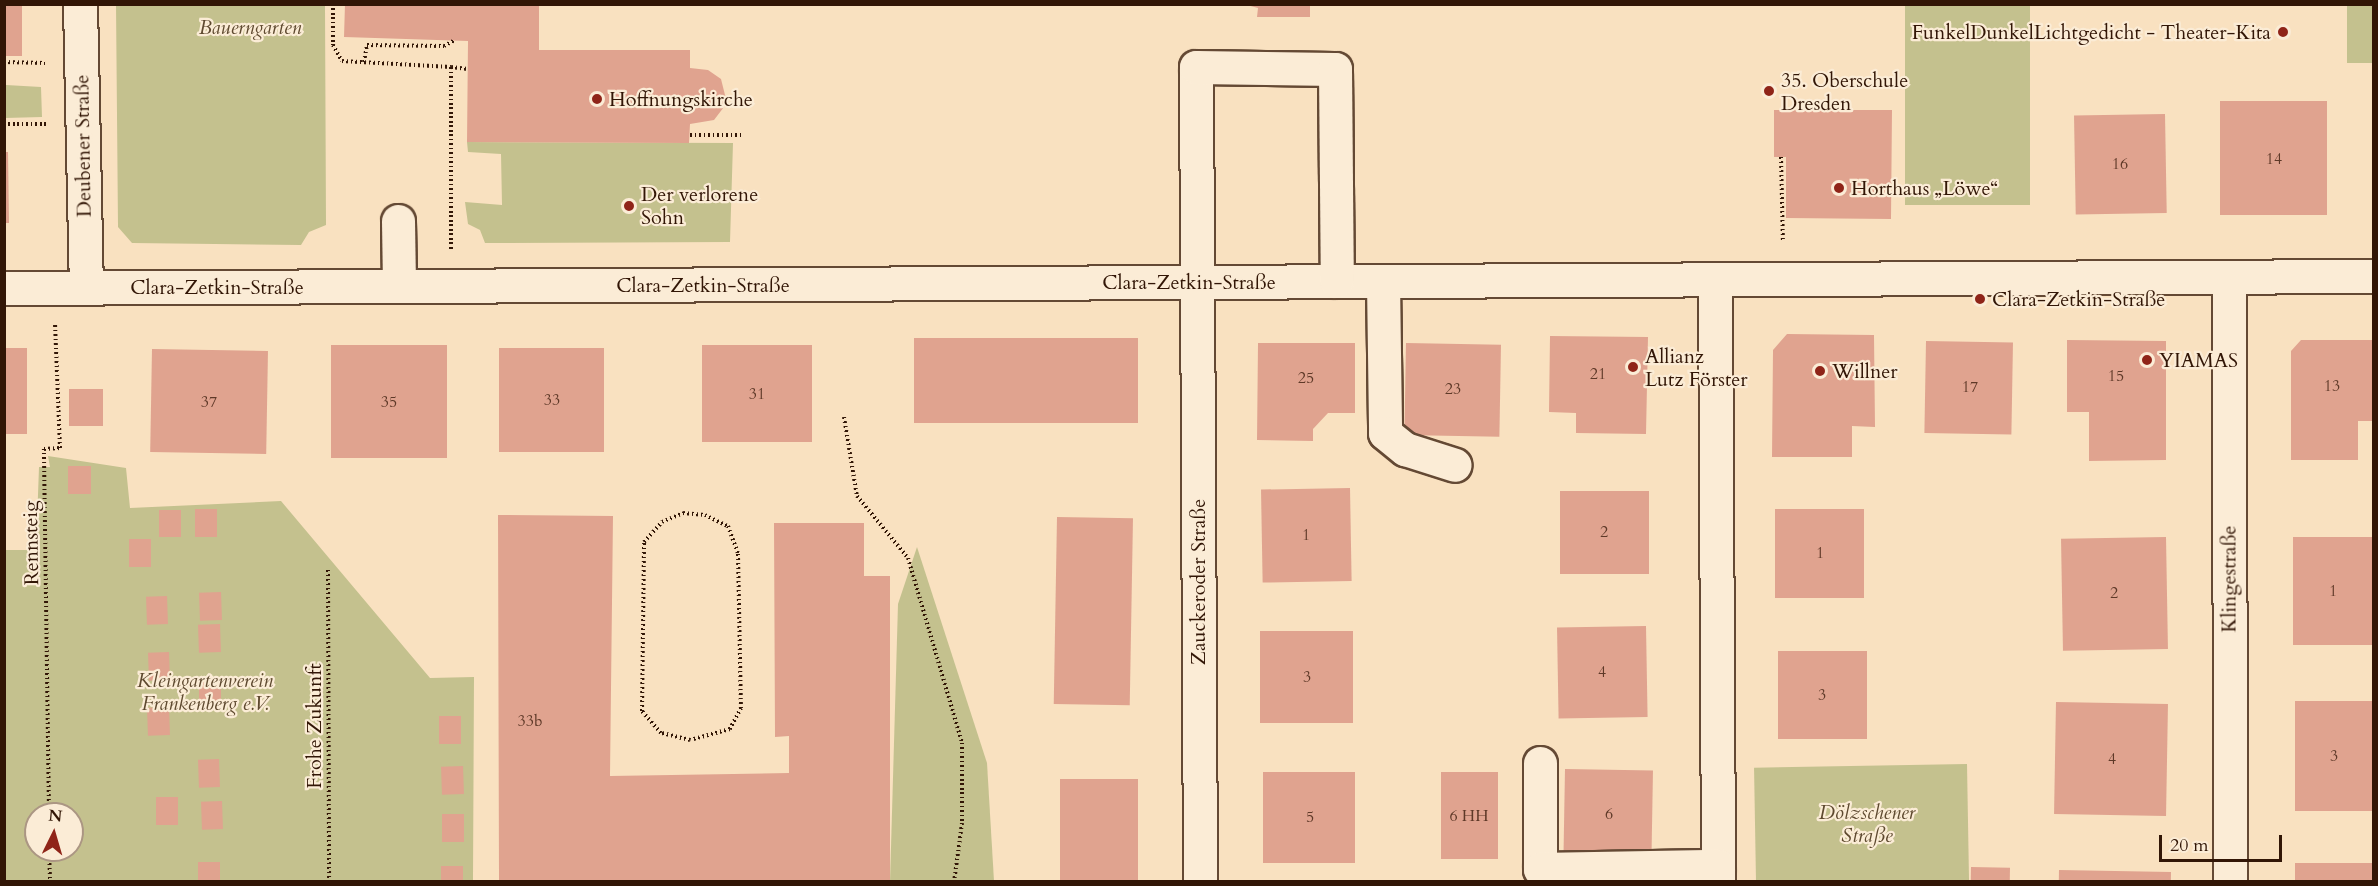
<!DOCTYPE html>
<meta charset="utf-8">
<style>
body{margin:0}
#map{position:relative;width:2378px;height:886px;overflow:hidden;background:#f9e1c0;font-family:Cardo,serif}
div>[style]{position:absolute}
.green>*{inset:0;background:#c4c18e;transform-origin:0 0}
.building>*{inset:0;background:#e0a38f;transform-origin:0 0}
.path>*{height:4px;margin-top:-2px;transform-origin:0;background:repeating-linear-gradient(90deg,#321606 0 1.5px,transparent 0 4.5px)}
.roads{filter:drop-shadow(2px 0 #644934) drop-shadow(-2px 0 #644934) drop-shadow(0 2px #644934) drop-shadow(0 -2px #644934)}
.minor>*{height:33px;margin:-16.5px;padding:0 16.5px;transform-origin:16.5px;border-radius:16.5px;background:#fbecd6}
.dots>*{width:16px;height:16px;translate:-50% -50%;box-sizing:border-box;border:3px solid #fbecd6;border-radius:50%}
span{translate:-50% -50%;white-space:nowrap;text-align:center;line-height:1.15;-webkit-text-stroke:4.5px #fbecd6;paint-order:stroke}
.number-label{font-size:16px;color:#5e3928}
.number-label span{-webkit-text-stroke-width:0}
.park-label{font-size:20px;color:#5e492f;font-style:italic}
.poi-label{font-size:20px;color:#321606}
.right{translate:-100% -50%;text-align:right}
.left{translate:0 -50%;text-align:left}
.street-label{font-size:20px;color:#321606}
.frame{position:absolute;inset:0;border:6px solid #321606;pointer-events:none}
.north{position:absolute;left:24px;top:802px;width:60px;height:60px;box-sizing:border-box;background:#fbecd6;border:2px solid #ab9683;border-radius:50%;rotate:5deg;font-size:16px;font-weight:700;line-height:24px;text-align:center;color:#321606}
.north::after{content:'';display:block;margin:auto;width:21px;height:27px;background:#8f2418;clip-path:polygon(50% 0,100% 100%,50% 72%,0 100%)}
.scale{position:absolute;left:2159px;top:835px;width:123px;height:27px;box-sizing:border-box;border:3px solid #321606;border-top:0;padding-left:8px;font-size:18px;line-height:21px;white-space:nowrap;color:#321606;-webkit-text-stroke:4px #fbecd6;paint-order:stroke}
</style>
<div id="map">
<div class="green">
<i style="clip-path:polygon(116px 5px,325px 5px,326px 225px,309px 232px,301px 245px,132px 243px,118px 227px)"></i>
<i style="left:1905px;top:5px;width:125px;height:200px"></i>
<i style="left:2347px;top:5px;width:26px;height:58px"></i>
<i style="clip-path:polygon(5px 62px,6px 85px,41px 87px,42px 117px,5px 118px)"></i>
<i style="clip-path:polygon(467px 142px,733px 143px,730px 242px,485px 243px,480px 230px,468px 224px,465px 202px,502px 205px,501px 154px,468px 152px)"></i>
<i style="clip-path:polygon(evenodd,48px 456px,126px 468px,130px 508px,281px 501px,430px 678px,474px 677px,473px 881px,5px 882px,5px 550px,36px 550px,39px 467px,50px 467px,48px 456px,36px 814px,72px 814px,72px 850px,36px 850px,36px 814px)"></i>
<i style="clip-path:polygon(917px 547px,987px 763px,994px 881px,890px 882px,898px 604px)"></i>
<i style="left:1967px;top:764px;width:117px;height:213px;rotate:89deg"></i>
</div>
<div class="building">
<i style="left:4px;top:4px;width:18px;height:52px"></i>
<i style="clip-path:polygon(345px 4px,539px 4px,539px 50px,690px 50px,690px 68px,708px 70px,721px 79px,727px 103px,714px 120px,690px 124px,689px 143px,467px 142px,468px 41px,344px 37px)"></i>
<i style="clip-path:polygon(1243px 4px,1310px 4px,1310px 17px,1257px 17px,1258px 8px)"></i>
<i style="left:2327px;top:101px;width:114px;height:107px;rotate:90deg"></i>
<i style="clip-path:polygon(1774px 110px,1892px 110px,1891px 219px,1786px 218px,1786px 157px,1774px 157px)"></i>
<i style="left:2165px;top:114px;width:99px;height:91px;rotate:89deg"></i>
<i style="clip-path:polygon(4px 152px,8px 152px,9px 223px,4px 223px)"></i>
<i style="clip-path:polygon(1787px 334px,1874px 335px,1875px 427px,1852px 426px,1852px 457px,1772px 457px,1773px 350px)"></i>
<i style="clip-path:polygon(1550px 336px,1648px 337px,1646px 434px,1576px 433px,1576px 413px,1549px 412px)"></i>
<i style="left:914px;top:338px;width:224px;height:85px"></i>
<i style="clip-path:polygon(2067px 340px,2166px 341px,2166px 460px,2089px 461px,2089px 412px,2067px 412px)"></i>
<i style="clip-path:polygon(2301px 340px,2374px 340px,2374px 421px,2358px 421px,2358px 460px,2291px 460px,2291px 351px)"></i>
<i style="left:1926px;top:341px;width:87px;height:92px;rotate:1deg"></i>
<i style="clip-path:polygon(1258px 343px,1355px 343px,1355px 413px,1328px 413px,1313px 429px,1313px 441px,1257px 440px)"></i>
<i style="left:1406px;top:343px;width:95px;height:92px;rotate:1deg"></i>
<i style="left:447px;top:345px;width:113px;height:116px;rotate:90deg"></i>
<i style="left:702px;top:345px;width:110px;height:97px"></i>
<i style="left:4px;top:348px;width:23px;height:86px"></i>
<i style="left:604px;top:348px;width:104px;height:105px;rotate:90deg"></i>
<i style="left:152px;top:349px;width:116px;height:103px;rotate:1deg"></i>
<i style="left:103px;top:389px;width:37px;height:34px;rotate:90deg"></i>
<i style="left:68px;top:466px;width:23px;height:28px"></i>
<i style="left:1350px;top:488px;width:93px;height:89px;rotate:89deg"></i>
<i style="left:1560px;top:491px;width:89px;height:83px"></i>
<i style="left:195px;top:509px;width:22px;height:28px"></i>
<i style="left:1775px;top:509px;width:89px;height:89px"></i>
<i style="left:159px;top:510px;width:22px;height:27px"></i>
<i style="clip-path:polygon(498px 515px,613px 516px,610px 776px,789px 773px,789px 736px,775px 737px,774px 523px,864px 523px,864px 576px,890px 576px,890px 882px,499px 882px)"></i>
<i style="left:1057px;top:517px;width:76px;height:187px;rotate:1deg"></i>
<i style="left:2166px;top:537px;width:112px;height:105px;rotate:89deg"></i>
<i style="left:2293px;top:537px;width:81px;height:108px"></i>
<i style="left:129px;top:539px;width:22px;height:28px"></i>
<i style="left:221px;top:592px;width:28px;height:22px;rotate:88deg"></i>
<i style="left:167px;top:596px;width:28px;height:21px;rotate:88deg"></i>
<i style="left:220px;top:624px;width:28px;height:22px;rotate:88deg"></i>
<i style="left:1646px;top:626px;width:91px;height:89px;rotate:89deg"></i>
<i style="left:1260px;top:631px;width:93px;height:92px"></i>
<i style="left:1778px;top:651px;width:89px;height:88px"></i>
<i style="left:169px;top:652px;width:28px;height:21px;rotate:88deg"></i>
<i style="left:199px;top:682px;width:22px;height:28px"></i>
<i style="left:2295px;top:701px;width:79px;height:110px"></i>
<i style="left:2056px;top:702px;width:112px;height:112px;rotate:1deg"></i>
<i style="left:169px;top:707px;width:28px;height:22px;rotate:88deg"></i>
<i style="left:439px;top:716px;width:22px;height:28px"></i>
<i style="left:219px;top:759px;width:28px;height:21px;rotate:88deg"></i>
<i style="left:463px;top:766px;width:28px;height:22px;rotate:88deg"></i>
<i style="left:1565px;top:769px;width:88px;height:89px;rotate:1deg"></i>
<i style="left:1263px;top:772px;width:92px;height:91px"></i>
<i style="left:1441px;top:772px;width:57px;height:87px"></i>
<i style="left:1060px;top:779px;width:78px;height:103px"></i>
<i style="left:178px;top:797px;width:28px;height:22px;rotate:90deg"></i>
<i style="left:222px;top:801px;width:28px;height:21px;rotate:88deg"></i>
<i style="left:464px;top:814px;width:28px;height:22px;rotate:90deg"></i>
<i style="left:198px;top:862px;width:22px;height:20px"></i>
<i style="left:2374px;top:863px;width:19px;height:79px;rotate:90deg"></i>
<i style="left:463px;top:866px;width:16px;height:22px;rotate:90deg"></i>
<i style="left:1971px;top:867px;width:39px;height:15px;rotate:1deg"></i>
<i style="left:2059px;top:870px;width:112px;height:12px;rotate:1deg"></i>
</div>
<div class="path">
<i style="left:333px;top:4px;width:41px;rotate:90deg"></i>
<i style="left:333px;top:45px;width:18px;rotate:61deg"></i>
<i style="left:342px;top:61px;width:109px;rotate:3.2deg"></i>
<i style="left:451px;top:67px;width:182px;rotate:90deg"></i>
<i style="left:4px;top:62px;width:41px;rotate:1.4deg"></i>
<i style="left:364px;top:62px;width:17px;rotate:-80deg"></i>
<i style="left:367px;top:45px;width:77px;rotate:0.7deg"></i>
<i style="left:444px;top:46px;width:13px;rotate:-29deg"></i>
<i style="left:451px;top:67px;width:17px;rotate:7deg"></i>
<i style="left:4px;top:124px;width:42px"></i>
<i style="left:690px;top:135px;width:52px"></i>
<i style="left:1781px;top:157px;width:85px;rotate:88.7deg"></i>
<i style="left:844px;top:417px;width:80px;rotate:80.7deg"></i>
<i style="left:857px;top:496px;width:80px;rotate:50.6deg"></i>
<i style="left:908px;top:558px;width:193px;rotate:73.7deg"></i>
<i style="left:962px;top:743px;width:80px;rotate:90deg"></i>
<i style="left:962px;top:823px;width:60px;rotate:97.7deg"></i>
<i style="left:683px;top:513px;width:22px;rotate:5deg"></i>
<i style="left:705px;top:515px;width:25px;rotate:26deg"></i>
<i style="left:728px;top:526px;width:30px;rotate:70deg"></i>
<i style="left:738px;top:554px;width:154px;rotate:88.9deg"></i>
<i style="left:741px;top:708px;width:24px;rotate:118deg"></i>
<i style="left:730px;top:729px;width:41px;rotate:164.6deg"></i>
<i style="left:690px;top:740px;width:30px;rotate:-166deg"></i>
<i style="left:661px;top:733px;width:29px;rotate:-131deg"></i>
<i style="left:642px;top:711px;width:169px;rotate:-89.3deg"></i>
<i style="left:644px;top:542px;width:27px;rotate:-48deg"></i>
<i style="left:662px;top:522px;width:23px;rotate:-23deg"></i>
<i style="left:328px;top:570px;width:312px;rotate:89.8deg"></i>
<i style="left:49px;top:814px;width:365px;rotate:-90.8deg"></i>
<i style="left:44px;top:449px;width:16px;rotate:-4deg"></i>
<i style="left:60px;top:448px;width:124px;rotate:-92.3deg"></i>
<i style="left:49px;top:850px;width:32px;rotate:88deg"></i>
</div>
<div class="roads">
<div class="minor">
<i style="left:80px;top:4px;width:283px;rotate:88.8deg"></i>
<i style="left:398px;top:221px;width:64px;rotate:89.1deg"></i>
<i style="left:2229px;top:277px;width:605px;rotate:89.91deg"></i>
<i style="left:1715px;top:279px;width:603px;rotate:89.71deg"></i>
<i style="left:1383px;top:281px;width:152px;rotate:89.2deg"></i>
<i style="left:1385px;top:433px;width:26px;rotate:39deg"></i>
<i style="left:1405px;top:449px;width:52px;rotate:17.7deg"></i>
<i style="left:4px;top:288px;width:2370px;rotate:-0.29deg"></i>
<i style="left:1540px;top:763px;width:106px;rotate:90deg"></i>
<i style="left:1540px;top:869px;width:178px;rotate:-1deg"></i>
<i style="left:1200px;top:882px;width:815px;rotate:-90.28deg"></i>
<i style="left:1196px;top:67px;width:139px;rotate:0.8deg"></i>
<i style="left:1335px;top:69px;width:212px;rotate:89.5deg"></i>
</div>
</div>
<div class="dots">
<i style="left:2283px;top:32px;background:#8f2418"></i>
<i style="left:1769px;top:91px;background:#8f2418"></i>
<i style="left:597px;top:99px;background:#8f2418"></i>
<i style="left:1839px;top:188px;background:#8f2418"></i>
<i style="left:629px;top:206px;background:#8f2418"></i>
<i style="left:1980px;top:299px;background:#8f2418"></i>
<i style="left:2147px;top:360px;background:#8f2418"></i>
<i style="left:1633px;top:367px;background:#8f2418"></i>
<i style="left:1820px;top:371px;background:#8f2418"></i>
</div>
<div class="number-label">
<span style="left:2274px;top:159px">14</span>
<span style="left:2120px;top:164px">16</span>
<span style="left:1598px;top:374px">21</span>
<span style="left:2116px;top:376px">15</span>
<span style="left:1306px;top:378px">25</span>
<span style="left:2332px;top:386px">13</span>
<span style="left:1970px;top:387px">17</span>
<span style="left:1453px;top:389px">23</span>
<span style="left:757px;top:394px">31</span>
<span style="left:552px;top:400px">33</span>
<span style="left:209px;top:402px">37</span>
<span style="left:389px;top:402px">35</span>
<span style="left:1604px;top:532px">2</span>
<span style="left:1306px;top:535px">1</span>
<span style="left:1820px;top:553px">1</span>
<span style="left:2333px;top:591px">1</span>
<span style="left:2114px;top:593px">2</span>
<span style="left:1602px;top:672px">4</span>
<span style="left:1307px;top:677px">3</span>
<span style="left:1822px;top:695px">3</span>
<span style="left:530px;top:721px">33b</span>
<span style="left:2334px;top:756px">3</span>
<span style="left:2112px;top:759px">4</span>
<span style="left:1609px;top:814px">6</span>
<span style="left:1469px;top:816px">6 HH</span>
<span style="left:1310px;top:817px">5</span>
</div>
<div class="park-label">
<span style="left:250px;top:27px">Bauerngarten</span>
<span style="left:205px;top:692px">Kleingartenverein<br>Frankenberg e.V.</span>
<span style="left:1867px;top:824px">Dölzschener<br>Straße</span>
</div>
<div class="poi-label">
<span class="right" style="left:2271px;top:32px">FunkelDunkelLichtgedicht - Theater-Kita</span>
<span class="left" style="left:1781px;top:92px">35. Oberschule<br>Dresden</span>
<span class="left" style="left:609px;top:99px">Hoffnungskirche</span>
<span class="left" style="left:1851px;top:188px">Horthaus „Löwe“</span>
<span class="left" style="left:641px;top:206px">Der verlorene<br>Sohn</span>
<span class="left" style="left:1992px;top:299px">Clara-Zetkin-Straße</span>
<span class="left" style="left:1645px;top:368px">Allianz<br>Lutz Förster</span>
<span class="left" style="left:2159px;top:360px">YIAMAS</span>
<span class="left" style="left:1832px;top:371px">Willner</span>
</div>
<div class="street-label">
<span style="left:83px;top:146px;rotate:-91deg">Deubener Straße</span>
<span style="left:1189px;top:282px">Clara-Zetkin-Straße</span>
<span style="left:703px;top:285px">Clara-Zetkin-Straße</span>
<span style="left:217px;top:287px">Clara-Zetkin-Straße</span>
<span style="left:31px;top:543px;rotate:-91deg">Rennsteig</span>
<span style="left:2229px;top:579px;rotate:-90deg">Klingestraße</span>
<span style="left:1198px;top:582px;rotate:-90deg">Zauckeroder Straße</span>
<span style="left:314px;top:726px;rotate:-90deg">Frohe Zukunft</span>
</div>
<div class="frame"></div>
<div class="north">N</div>
<div class="scale">20 m</div>
</div>
